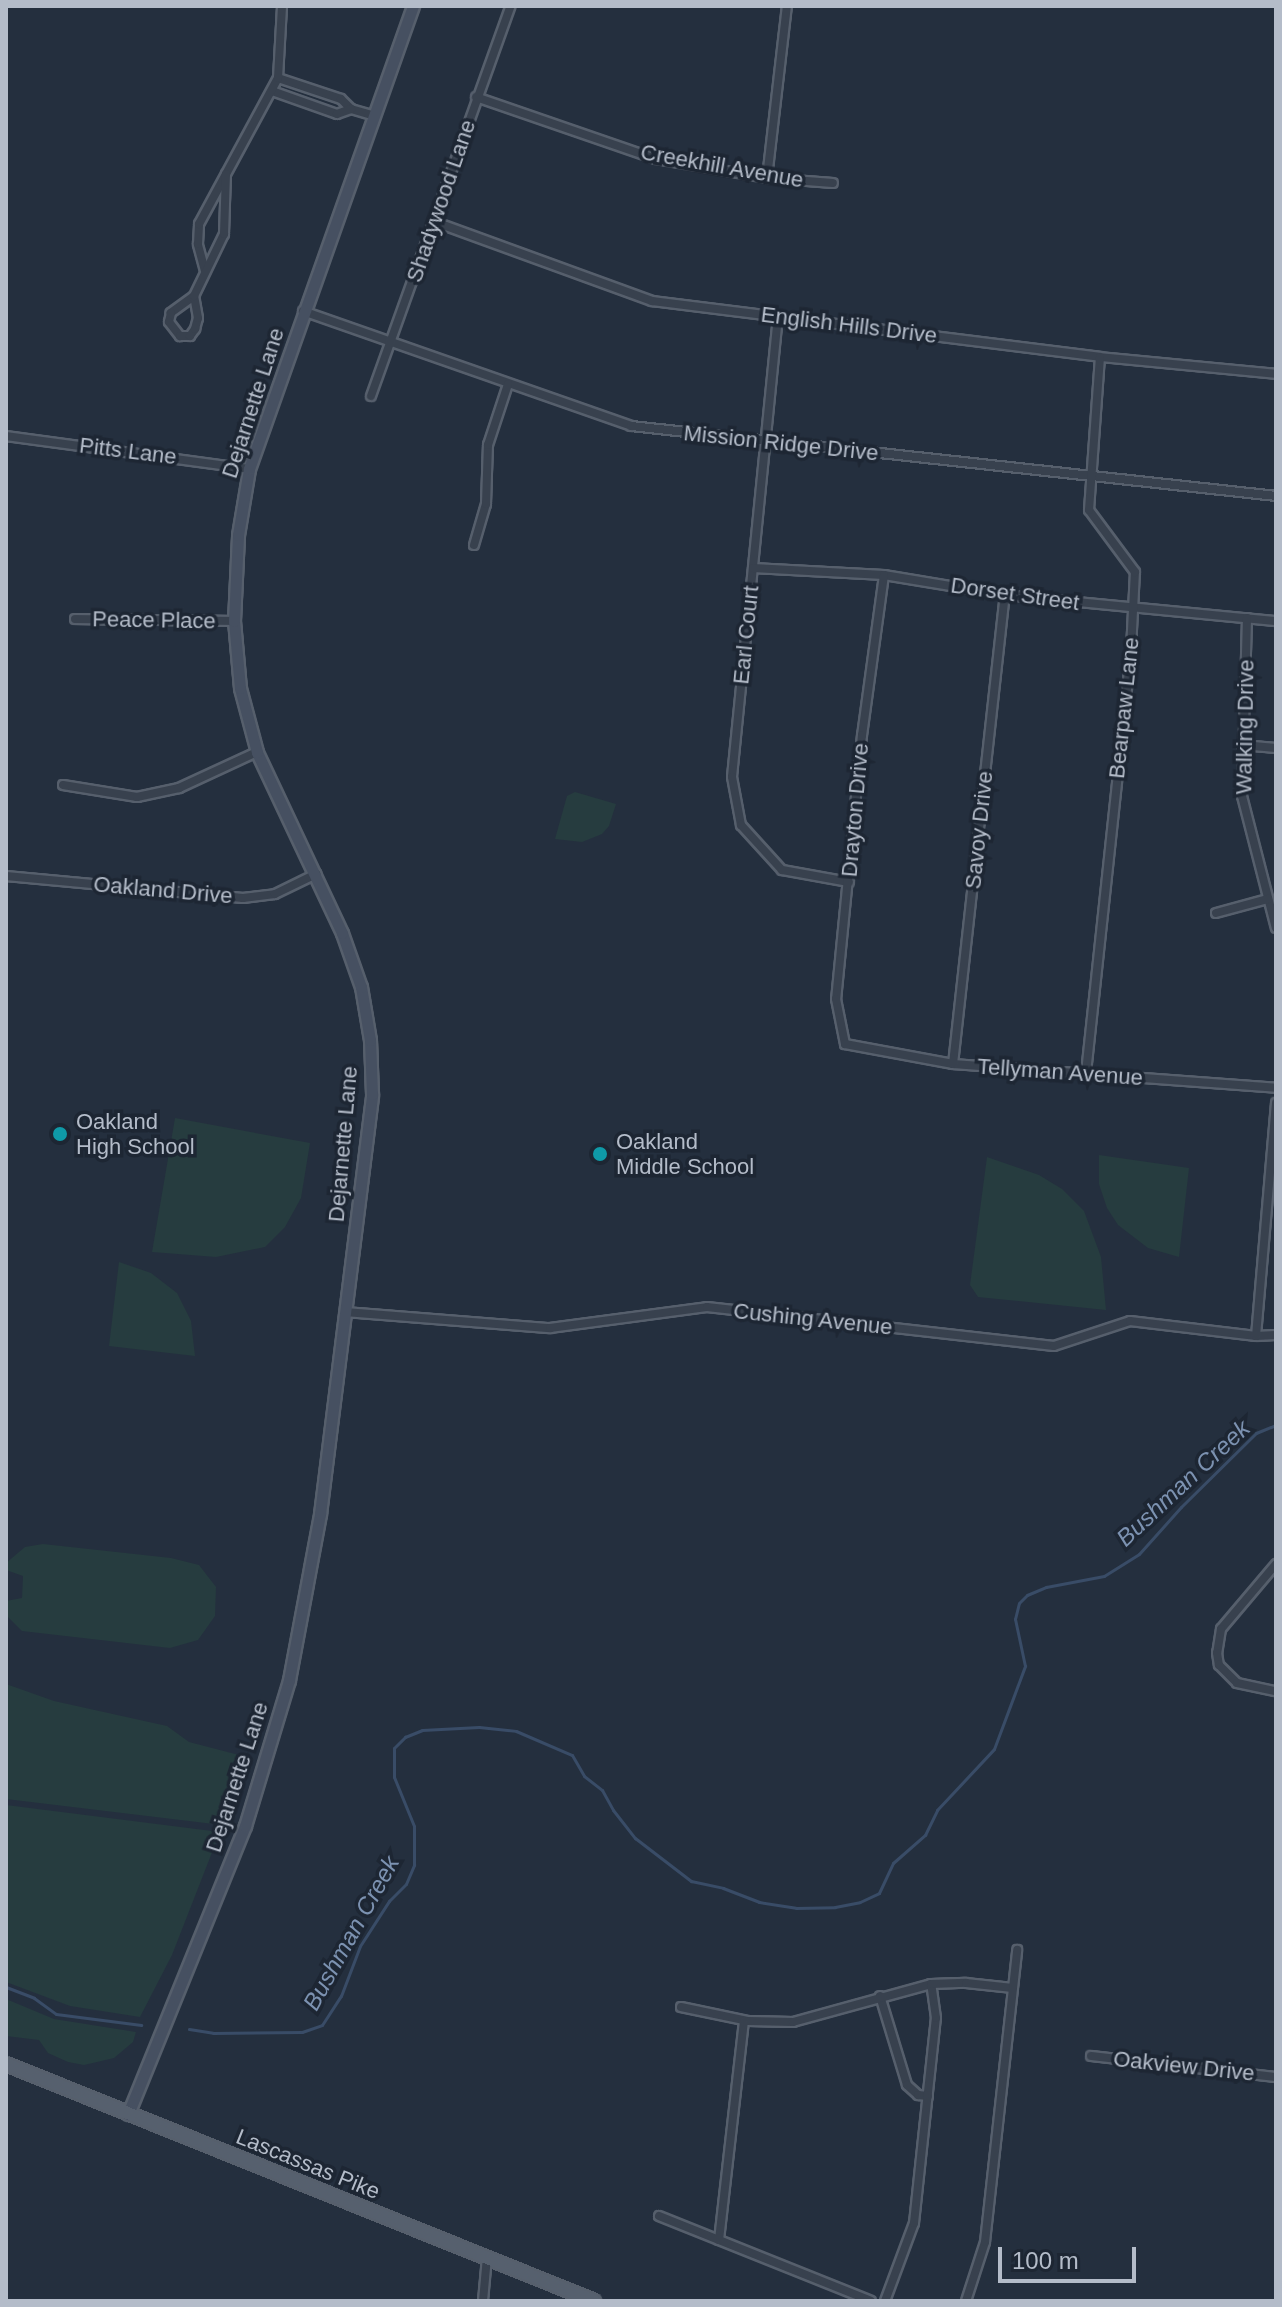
<!DOCTYPE html>
<style>
body{margin:0}
#map{position:relative;width:1282px;height:2307px;overflow:hidden;background:#242f3e;font-family:Arial,sans-serif}
div>[style]{position:absolute}
.green>*{inset:0;background:#263c3f}
.stream>*{height:3px;margin:-1.5px;padding:0 1.5px;transform-origin:1.5px;border-radius:1.5px;background:#394c67}
.roads{filter:drop-shadow(2px 0 #565f6c) drop-shadow(-2px 0 #565f6c) drop-shadow(0 2px #565f6c) drop-shadow(0 -2px #565f6c)}
.street>*{height:8px;margin:-4px;padding:0 4px;transform-origin:4px;border-radius:4px;background:#38414e}
.secondary>*{height:11px;margin:-5.5px;padding:0 5.5px;transform-origin:5.5px;border-radius:5.5px;background:#465061}
.primary>*{height:12px;margin:-6px;padding:0 6px;transform-origin:6px;border-radius:6px;background:#56606e}
.dots>*{width:22px;height:22px;translate:-50% -50%;box-sizing:border-box;border:4px solid #1d2633;border-radius:50%}
span{translate:-50% -50%;white-space:nowrap;text-align:center;line-height:1.15;-webkit-text-stroke:7px #1d2633;paint-order:stroke}
.street-label{font-size:22px;color:#b4bcc9}
.poi-label{font-size:22px;color:#b4bcc9}
.left{translate:0 -50%;text-align:left}
.water-label{font-size:24px;color:#7c92b1;font-style:italic}
.frame{position:absolute;inset:0;border:8px solid #b4bcc9;pointer-events:none}
.scale{position:absolute;left:998px;top:2247px;width:138px;height:36px;box-sizing:border-box;border:4px solid #b4bcc9;border-top:0;padding-left:10px;font-size:24px;line-height:28px;white-space:nowrap;color:#b4bcc9;-webkit-text-stroke:6px #1d2633;paint-order:stroke}
</style>
<div id="map">
<div class="green">
<i style="clip-path:polygon(575px 792px,616px 804px,609px 826px,602px 834px,582px 842px,555px 839px,567px 796px)"></i>
<i style="clip-path:polygon(175px 1118px,310px 1143px,301px 1198px,285px 1227px,265px 1247px,216px 1257px,152px 1252px)"></i>
<i style="clip-path:polygon(1099px 1155px,1189px 1168px,1179px 1257px,1148px 1248px,1118px 1225px,1107px 1208px,1099px 1184px)"></i>
<i style="clip-path:polygon(987px 1157px,1039px 1175px,1062px 1189px,1084px 1211px,1101px 1257px,1106px 1310px,978px 1297px,970px 1285px)"></i>
<i style="clip-path:polygon(119px 1262px,151px 1273px,177px 1293px,191px 1321px,195px 1356px,109px 1346px)"></i>
<i style="clip-path:polygon(43px 1544px,171px 1558px,199px 1565px,216px 1587px,215px 1616px,198px 1640px,170px 1648px,22px 1631px,6px 1615px,6px 1601px,22px 1598px,23px 1576px,6px 1570px,6px 1563px,25px 1547px)"></i>
<i style="clip-path:polygon(6px 1684px,54px 1701px,167px 1726px,189px 1742px,239px 1755px,222px 1825px,6px 1799px)"></i>
<i style="clip-path:polygon(6px 1805px,220px 1832px,172px 1955px,140px 2017px,70px 2006px,6px 1982px)"></i>
<i style="clip-path:polygon(6px 1999px,54px 2019px,136px 2032px,133px 2042px,114px 2058px,84px 2065px,68px 2062px,48px 2053px,39px 2040px,6px 2036px)"></i>
</div>
<div class="stream">
<i style="left:6px;top:1987px;width:30px;rotate:21deg"></i>
<i style="left:34px;top:1998px;width:27px;rotate:36deg"></i>
<i style="left:56px;top:2014px;width:86px;rotate:7.4deg"></i>
<i style="left:189px;top:2029px;width:24px;rotate:9deg"></i>
<i style="left:213px;top:2033px;width:89px;rotate:-0.6deg"></i>
<i style="left:302px;top:2032px;width:21px;rotate:-19deg"></i>
<i style="left:322px;top:2025px;width:35px;rotate:-57deg"></i>
<i style="left:341px;top:1996px;width:53px;rotate:-69.2deg"></i>
<i style="left:360px;top:1946px;width:54px;rotate:-57.2deg"></i>
<i style="left:389px;top:1901px;width:24px;rotate:-45deg"></i>
<i style="left:406px;top:1884px;width:21px;rotate:-67deg"></i>
<i style="left:414px;top:1865px;width:39px;rotate:-90deg"></i>
<i style="left:414px;top:1826px;width:53px;rotate:-112.2deg"></i>
<i style="left:394px;top:1777px;width:29px;rotate:-90deg"></i>
<i style="left:394px;top:1748px;width:16px;rotate:-45deg"></i>
<i style="left:405px;top:1737px;width:18px;rotate:-22deg"></i>
<i style="left:422px;top:1730px;width:57px;rotate:-3deg"></i>
<i style="left:479px;top:1727px;width:37px;rotate:6deg"></i>
<i style="left:516px;top:1731px;width:61px;rotate:23.2deg"></i>
<i style="left:572px;top:1755px;width:24px;rotate:60deg"></i>
<i style="left:584px;top:1776px;width:23px;rotate:38deg"></i>
<i style="left:602px;top:1790px;width:23px;rotate:61deg"></i>
<i style="left:613px;top:1810px;width:36px;rotate:52deg"></i>
<i style="left:635px;top:1838px;width:71px;rotate:37.5deg"></i>
<i style="left:691px;top:1881px;width:33px;rotate:12deg"></i>
<i style="left:723px;top:1888px;width:39px;rotate:21deg"></i>
<i style="left:759px;top:1902px;width:37px;rotate:9deg"></i>
<i style="left:796px;top:1908px;width:39px;rotate:-1deg"></i>
<i style="left:835px;top:1907px;width:25px;rotate:-11deg"></i>
<i style="left:860px;top:1902px;width:21px;rotate:-25deg"></i>
<i style="left:879px;top:1893px;width:33px;rotate:-65deg"></i>
<i style="left:893px;top:1863px;width:43px;rotate:-41.2deg"></i>
<i style="left:925px;top:1835px;width:28px;rotate:-64deg"></i>
<i style="left:937px;top:1810px;width:83px;rotate:-46.9deg"></i>
<i style="left:994px;top:1749px;width:89px;rotate:-69.5deg"></i>
<i style="left:1025px;top:1666px;width:48px;rotate:-102deg"></i>
<i style="left:1015px;top:1619px;width:16px;rotate:-76deg"></i>
<i style="left:1019px;top:1603px;width:11px;rotate:-45deg"></i>
<i style="left:1027px;top:1595px;width:21px;rotate:-23deg"></i>
<i style="left:1046px;top:1587px;width:59px;rotate:-10.7deg"></i>
<i style="left:1104px;top:1576px;width:41px;rotate:-32.2deg"></i>
<i style="left:1139px;top:1554px;width:63px;rotate:-48.2deg"></i>
<i style="left:1181px;top:1507px;width:105px;rotate:-44.6deg"></i>
<i style="left:1256px;top:1433px;width:22px;rotate:-22deg"></i>
</div>
<div class="roads">
<div class="street">
<i style="left:278px;top:78px;width:66px;rotate:18.4deg"></i>
<i style="left:341px;top:99px;width:14px;rotate:45deg"></i>
<i style="left:351px;top:109px;width:22px;rotate:16deg"></i>
<i style="left:272px;top:91px;width:69px;rotate:19.5deg"></i>
<i style="left:337px;top:114px;width:15px;rotate:-20deg"></i>
<i style="left:476px;top:97px;width:190px;rotate:19deg"></i>
<i style="left:656px;top:159px;width:113px;rotate:9.7deg"></i>
<i style="left:767px;top:178px;width:66px;rotate:4.3deg"></i>
<i style="left:767px;top:178px;width:173px;rotate:-83.4deg"></i>
<i style="left:435px;top:222px;width:231px;rotate:20deg"></i>
<i style="left:652px;top:301px;width:451px;rotate:7.1deg"></i>
<i style="left:1100px;top:357px;width:177px;rotate:5.5deg"></i>
<i style="left:205px;top:271px;width:28px;rotate:-105deg"></i>
<i style="left:198px;top:244px;width:20px;rotate:-87deg"></i>
<i style="left:199px;top:224px;width:166px;rotate:-61.6deg"></i>
<i style="left:278px;top:78px;width:72px;rotate:-86.8deg"></i>
<i style="left:194px;top:296px;width:29px;rotate:144deg"></i>
<i style="left:171px;top:313px;width:9px;rotate:103deg"></i>
<i style="left:169px;top:322px;width:18px;rotate:52deg"></i>
<i style="left:180px;top:336px;width:10px"></i>
<i style="left:190px;top:336px;width:9px;rotate:-54deg"></i>
<i style="left:195px;top:329px;width:11px;rotate:-75deg"></i>
<i style="left:198px;top:318px;width:22px;rotate:-100deg"></i>
<i style="left:194px;top:296px;width:69px;rotate:-64.2deg"></i>
<i style="left:224px;top:234px;width:60px;rotate:-88.1deg"></i>
<i style="left:303px;top:311px;width:348px;rotate:19.3deg"></i>
<i style="left:631px;top:426px;width:649px;rotate:6.19deg"></i>
<i style="left:778px;top:316px;width:463px;rotate:95.7deg"></i>
<i style="left:732px;top:777px;width:49px;rotate:79.4deg"></i>
<i style="left:741px;top:825px;width:61px;rotate:47.7deg"></i>
<i style="left:782px;top:870px;width:68px;rotate:10.2deg"></i>
<i style="left:371px;top:396px;width:414px;rotate:-70.3deg"></i>
<i style="left:6px;top:436px;width:245px;rotate:7.7deg"></i>
<i style="left:474px;top:545px;width:43px;rotate:-73.7deg"></i>
<i style="left:486px;top:504px;width:59px;rotate:-88.1deg"></i>
<i style="left:488px;top:445px;width:64px;rotate:-71.8deg"></i>
<i style="left:753px;top:568px;width:131px;rotate:3.1deg"></i>
<i style="left:884px;top:575px;width:123px;rotate:9.4deg"></i>
<i style="left:1005px;top:595px;width:272px;rotate:5.5deg"></i>
<i style="left:884px;top:575px;width:162px;rotate:97.8deg"></i>
<i style="left:862px;top:735px;width:265px;rotate:95.6deg"></i>
<i style="left:836px;top:999px;width:46px;rotate:78.7deg"></i>
<i style="left:845px;top:1044px;width:110px;rotate:10.5deg"></i>
<i style="left:953px;top:1064px;width:324px;rotate:4.2deg"></i>
<i style="left:1247px;top:618px;width:178px;rotate:91.6deg"></i>
<i style="left:1242px;top:796px;width:136px;rotate:75.6deg"></i>
<i style="left:75px;top:619px;width:159px;rotate:0.7deg"></i>
<i style="left:1242px;top:745px;width:34px;rotate:5deg"></i>
<i style="left:63px;top:785px;width:75px;rotate:9.2deg"></i>
<i style="left:137px;top:797px;width:43px;rotate:-12.1deg"></i>
<i style="left:179px;top:788px;width:86px;rotate:-24.8deg"></i>
<i style="left:6px;top:876px;width:238px;rotate:5.3deg"></i>
<i style="left:243px;top:898px;width:32px;rotate:-7deg"></i>
<i style="left:275px;top:894px;width:46px;rotate:-26deg"></i>
<i style="left:1216px;top:913px;width:54px;rotate:-15.1deg"></i>
<i style="left:953px;top:1064px;width:472px;rotate:-83.7deg"></i>
<i style="left:1086px;top:1073px;width:425px;rotate:-83.9deg"></i>
<i style="left:1131px;top:650px;width:78px;rotate:-87.1deg"></i>
<i style="left:1135px;top:572px;width:77px;rotate:-126.6deg"></i>
<i style="left:1089px;top:510px;width:153px;rotate:-85.9deg"></i>
<i style="left:345px;top:1312px;width:206px;rotate:4.5deg"></i>
<i style="left:550px;top:1328px;width:158px;rotate:-7.6deg"></i>
<i style="left:707px;top:1307px;width:349px;rotate:6.4deg"></i>
<i style="left:1054px;top:1346px;width:80px;rotate:-18.2deg"></i>
<i style="left:1130px;top:1321px;width:127px;rotate:6.8deg"></i>
<i style="left:1256px;top:1336px;width:20px;rotate:-3deg"></i>
<i style="left:1256px;top:1336px;width:234px;rotate:-85.1deg"></i>
<i style="left:1276px;top:1564px;width:85px;rotate:130.2deg"></i>
<i style="left:1221px;top:1629px;width:24px;rotate:99deg"></i>
<i style="left:1217px;top:1653px;width:12px;rotate:81deg"></i>
<i style="left:1219px;top:1665px;width:25px;rotate:45deg"></i>
<i style="left:1237px;top:1683px;width:40px;rotate:12deg"></i>
<i style="left:880px;top:1996px;width:93px;rotate:73.1deg"></i>
<i style="left:907px;top:2085px;width:15px;rotate:42deg"></i>
<i style="left:918px;top:2095px;width:10px;rotate:6deg"></i>
<i style="left:681px;top:2007px;width:68px;rotate:11.8deg"></i>
<i style="left:748px;top:2021px;width:45px;rotate:1.3deg"></i>
<i style="left:793px;top:2022px;width:143px;rotate:-15.4deg"></i>
<i style="left:1091px;top:2056px;width:186px;rotate:6.5deg"></i>
<i style="left:659px;top:2216px;width:228px;rotate:21.8deg"></i>
<i style="left:719px;top:2240px;width:220px;rotate:-83.5deg"></i>
<i style="left:483px;top:2301px;width:44px;rotate:-84.8deg"></i>
<i style="left:885px;top:2301px;width:83px;rotate:-69.6deg"></i>
<i style="left:914px;top:2223px;width:206px;rotate:-83.9deg"></i>
<i style="left:936px;top:2018px;width:34px;rotate:-98deg"></i>
<i style="left:931px;top:1984px;width:35px;rotate:-2deg"></i>
<i style="left:966px;top:1983px;width:47px;rotate:6.1deg"></i>
<i style="left:966px;top:2301px;width:62px;rotate:-72.1deg"></i>
<i style="left:985px;top:2242px;width:294px;rotate:-83.7deg"></i>
</div>
<div class="secondary">
<i style="left:128px;top:2114px;width:311px;rotate:-67.9deg"></i>
<i style="left:245px;top:1826px;width:152px;rotate:-73.2deg"></i>
<i style="left:289px;top:1680px;width:169px;rotate:-79.4deg"></i>
<i style="left:320px;top:1514px;width:423px;rotate:-82.9deg"></i>
<i style="left:372px;top:1094px;width:54px;rotate:-92.1deg"></i>
<i style="left:370px;top:1040px;width:54px;rotate:-99.6deg"></i>
<i style="left:361px;top:987px;width:57px;rotate:-109.4deg"></i>
<i style="left:342px;top:933px;width:200px;rotate:-115.2deg"></i>
<i style="left:257px;top:752px;width:66px;rotate:-104.9deg"></i>
<i style="left:240px;top:688px;width:67px;rotate:-95.1deg"></i>
<i style="left:234px;top:621px;width:86px;rotate:-87.3deg"></i>
<i style="left:238px;top:535px;width:67px;rotate:-80.5deg"></i>
<i style="left:249px;top:469px;width:491px;rotate:-70.5deg"></i>
</div>
<div class="primary">
<i style="left:6px;top:2064px;width:634px;rotate:21.95deg"></i>
</div>
</div>
<div class="dots">
<i style="left:60px;top:1134px;background:#0f9aa8"></i>
<i style="left:600px;top:1154px;background:#0f9aa8"></i>
</div>
<div class="street-label">
<span style="left:722px;top:166px;rotate:10deg">Creekhill Avenue</span>
<span style="left:441px;top:201px;rotate:-71deg">Shadywood Lane</span>
<span style="left:849px;top:325px;rotate:7deg">English Hills Drive</span>
<span style="left:253px;top:403px;rotate:-72deg">Dejarnette Lane</span>
<span style="left:781px;top:443px;rotate:6deg">Mission Ridge Drive</span>
<span style="left:128px;top:451px;rotate:7deg">Pitts Lane</span>
<span style="left:1015px;top:594px;rotate:8deg">Dorset Street</span>
<span style="left:154px;top:620px;rotate:1deg">Peace Place</span>
<span style="left:746px;top:635px;rotate:-84deg">Earl Court</span>
<span style="left:1124px;top:708px;rotate:-84deg">Bearpaw Lane</span>
<span style="left:1245px;top:727px;rotate:-89deg">Walking Drive</span>
<span style="left:855px;top:810px;rotate:-85deg">Drayton Drive</span>
<span style="left:979px;top:830px;rotate:-84deg">Savoy Drive</span>
<span style="left:163px;top:890px;rotate:5deg">Oakland Drive</span>
<span style="left:1060px;top:1072px;rotate:4deg">Tellyman Avenue</span>
<span style="left:343px;top:1144px;rotate:-85deg">Dejarnette Lane</span>
<span style="left:813px;top:1319px;rotate:6deg">Cushing Avenue</span>
<span style="left:237px;top:1777px;rotate:-72deg">Dejarnette Lane</span>
<span style="left:1184px;top:2066px;rotate:6deg">Oakview Drive</span>
<span style="left:308px;top:2164px;rotate:22deg">Lascassas Pike</span>
</div>
<div class="poi-label">
<span class="left" style="left:76px;top:1134px">Oakland<br>High School</span>
<span class="left" style="left:616px;top:1154px">Oakland<br>Middle School</span>
</div>
<div class="water-label">
<span style="left:1183px;top:1483px;rotate:-43deg">Bushman Creek</span>
<span style="left:351px;top:1933px;rotate:-61deg">Bushman Creek</span>
</div>
<div class="frame"></div>
<div class="scale">100 m</div>
</div>
